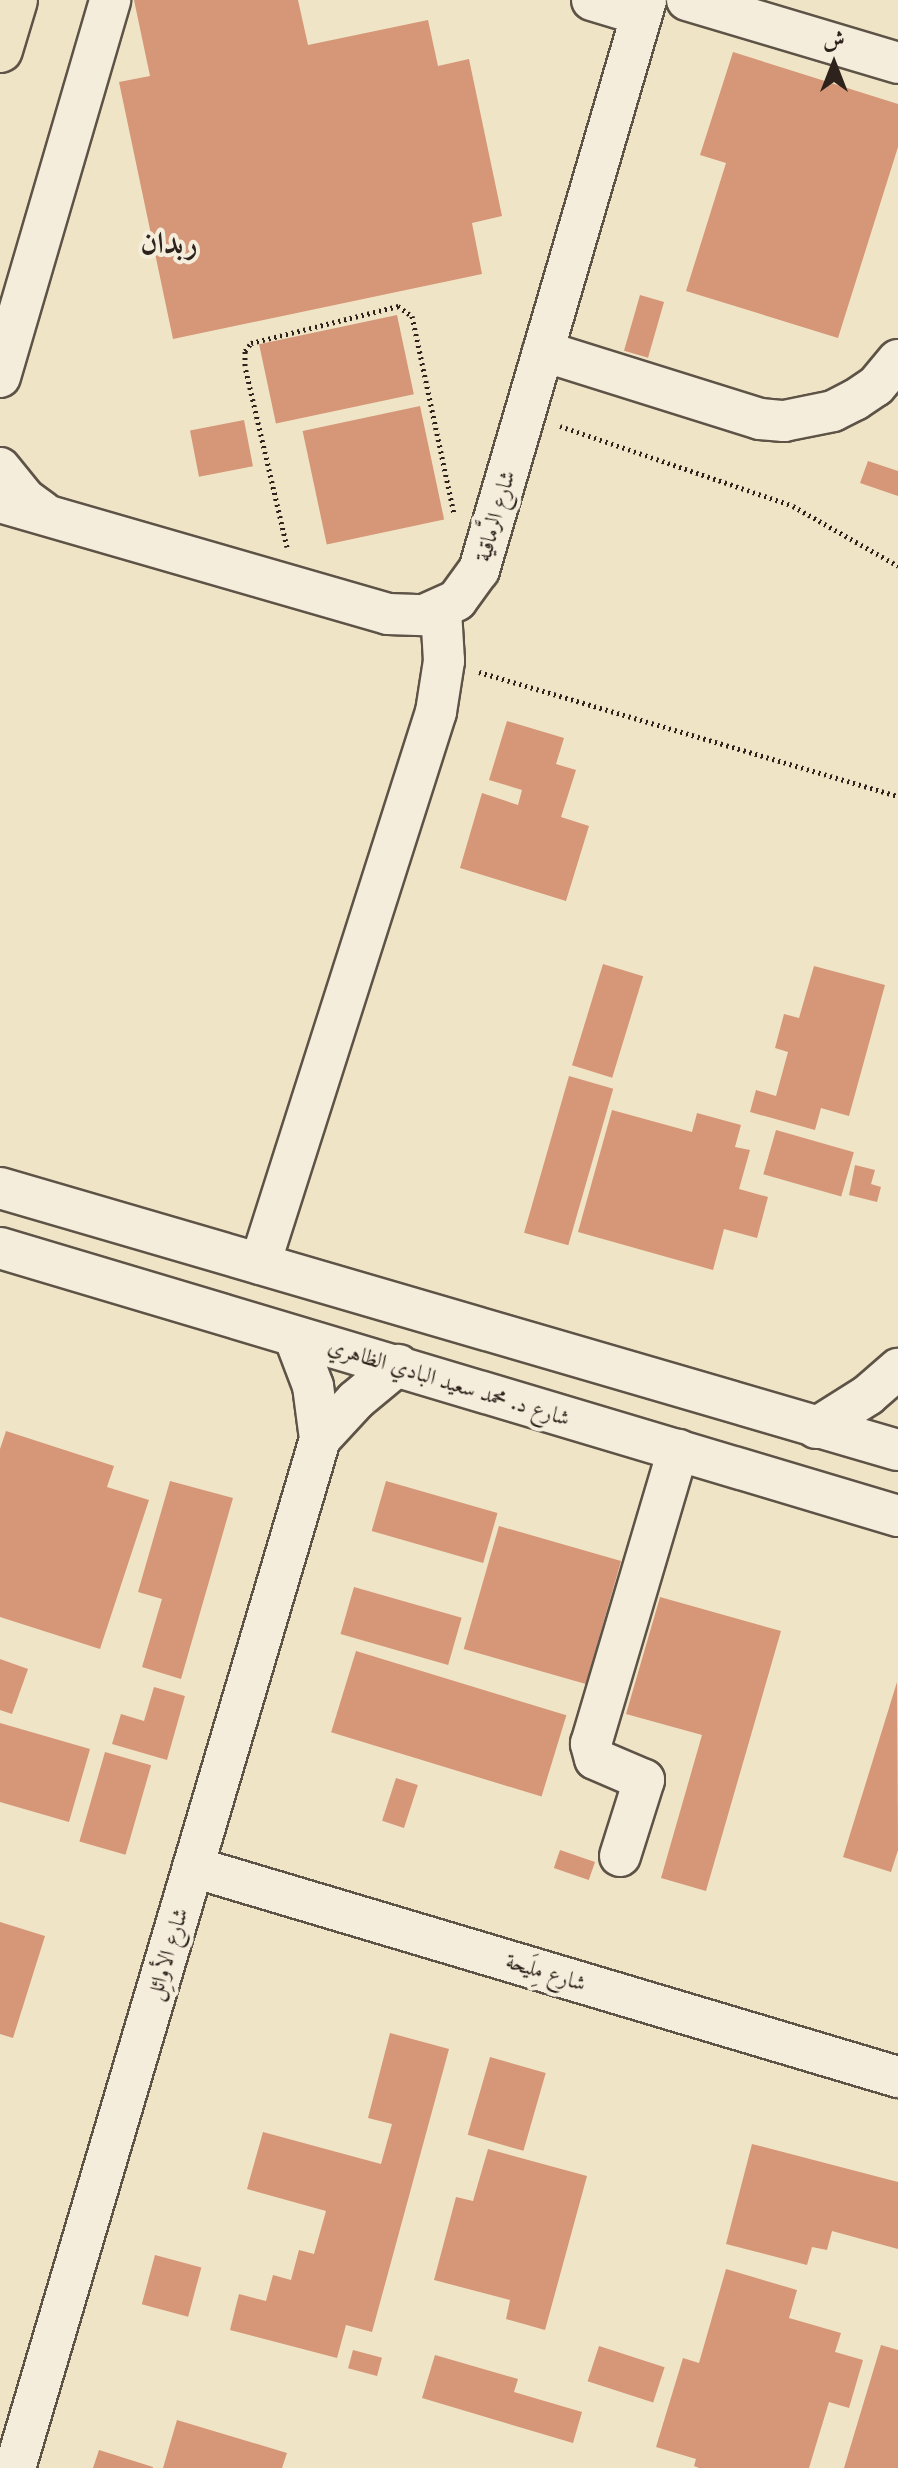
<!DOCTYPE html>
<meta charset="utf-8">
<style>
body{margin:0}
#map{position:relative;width:898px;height:2468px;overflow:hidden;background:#f0e4c7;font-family:"Libre Caslon Text",Amiri,serif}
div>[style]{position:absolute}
.building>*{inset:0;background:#d59777;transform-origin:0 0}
.path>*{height:5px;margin-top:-2.5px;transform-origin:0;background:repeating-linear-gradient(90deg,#2e231c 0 2px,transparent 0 6px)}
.roads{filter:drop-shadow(2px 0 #5e5347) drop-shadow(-2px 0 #5e5347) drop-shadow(0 2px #5e5347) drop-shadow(0 -2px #5e5347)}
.minor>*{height:40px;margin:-20px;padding:0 20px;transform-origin:20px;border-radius:20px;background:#f5eddb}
.major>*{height:44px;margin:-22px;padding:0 22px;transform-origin:22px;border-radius:22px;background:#f0e4c7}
span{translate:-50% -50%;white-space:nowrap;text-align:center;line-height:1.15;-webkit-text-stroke:8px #f5eddb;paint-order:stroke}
.street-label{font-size:22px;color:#2e231c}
.district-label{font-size:30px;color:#2e231c;font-weight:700}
.north{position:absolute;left:794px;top:24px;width:80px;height:80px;-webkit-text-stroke:6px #f5eddb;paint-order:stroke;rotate:0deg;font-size:22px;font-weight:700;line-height:32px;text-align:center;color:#2e231c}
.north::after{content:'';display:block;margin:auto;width:28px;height:36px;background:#2e231c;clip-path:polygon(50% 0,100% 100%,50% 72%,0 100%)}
</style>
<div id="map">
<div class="building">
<i style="clip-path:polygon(134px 0,298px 0,308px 45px,428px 20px,438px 66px,469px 59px,502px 216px,472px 223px,482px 274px,173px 339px,119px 82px,150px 76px)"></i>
<i style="clip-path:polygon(733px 52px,898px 104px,898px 147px,838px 338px,686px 291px,726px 163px,700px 155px)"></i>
<i style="left:640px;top:295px;width:25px;height:58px;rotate:16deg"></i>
<i style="left:397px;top:315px;width:81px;height:141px;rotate:78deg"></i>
<i style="left:420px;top:406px;width:116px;height:120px;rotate:78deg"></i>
<i style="left:244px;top:420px;width:47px;height:55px;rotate:79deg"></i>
<i style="clip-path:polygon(868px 461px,898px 471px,898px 496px,860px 483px)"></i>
<i style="clip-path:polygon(507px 721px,564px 738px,556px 764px,576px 770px,561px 817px,589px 826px,566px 901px,460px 868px,482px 793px,518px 805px,522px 790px,489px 780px)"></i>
<i style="left:603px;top:964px;width:42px;height:106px;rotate:17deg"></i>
<i style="clip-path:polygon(814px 966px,885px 985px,849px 1116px,821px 1108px,815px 1130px,750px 1112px,756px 1090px,776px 1096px,788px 1052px,775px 1048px,784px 1014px,799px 1018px)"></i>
<i style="left:569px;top:1076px;width:46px;height:163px;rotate:16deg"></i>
<i style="clip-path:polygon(612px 1110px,692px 1132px,697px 1113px,741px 1125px,735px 1147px,750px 1150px,739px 1189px,768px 1197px,757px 1238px,724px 1229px,713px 1270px,578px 1232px)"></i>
<i style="left:776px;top:1130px;width:81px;height:46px;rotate:16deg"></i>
<i style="clip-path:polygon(855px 1165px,875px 1170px,871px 1184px,881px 1187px,877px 1202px,849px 1195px)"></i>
<i style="clip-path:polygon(6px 1431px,114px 1466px,107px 1487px,149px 1500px,100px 1649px,0 1617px,0 1449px)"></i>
<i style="clip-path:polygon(170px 1481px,233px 1498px,181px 1679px,142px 1667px,162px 1599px,138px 1592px)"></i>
<i style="left:386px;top:1481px;width:116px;height:52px;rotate:16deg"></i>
<i style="left:499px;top:1526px;width:127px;height:128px;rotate:16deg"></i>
<i style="left:354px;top:1587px;width:112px;height:49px;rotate:16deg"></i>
<i style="clip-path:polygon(660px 1597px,781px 1631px,706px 1891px,661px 1878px,702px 1735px,626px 1714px)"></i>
<i style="left:356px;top:1651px;width:220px;height:85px;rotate:17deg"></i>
<i style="clip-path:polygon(0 1659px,28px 1669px,12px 1714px,0 1710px)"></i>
<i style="clip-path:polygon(897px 1682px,898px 1850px,891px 1872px,843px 1857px)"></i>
<i style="clip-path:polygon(154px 1687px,185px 1696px,167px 1760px,112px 1744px,121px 1714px,144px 1721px)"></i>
<i style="clip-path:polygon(0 1723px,90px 1749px,69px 1822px,0 1802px)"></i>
<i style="left:105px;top:1752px;width:48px;height:93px;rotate:16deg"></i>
<i style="left:396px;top:1778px;width:23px;height:45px;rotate:18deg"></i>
<i style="left:560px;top:1850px;width:37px;height:19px;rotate:19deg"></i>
<i style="clip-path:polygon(0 1922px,45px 1936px,13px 2038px,0 2034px)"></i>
<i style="clip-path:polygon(390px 2033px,449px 2049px,372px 2332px,346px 2325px,337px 2358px,230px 2330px,239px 2294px,266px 2301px,273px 2275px,291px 2280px,299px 2250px,314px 2254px,326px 2211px,247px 2189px,263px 2132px,381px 2164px,392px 2124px,368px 2118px)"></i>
<i style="left:490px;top:2057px;width:58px;height:81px;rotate:16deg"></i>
<i style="clip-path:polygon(752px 2144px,898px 2182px,898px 2249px,832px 2231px,827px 2250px,812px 2247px,807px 2265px,726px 2244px)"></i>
<i style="clip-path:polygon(488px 2149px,587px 2176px,545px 2330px,506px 2319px,510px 2300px,434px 2280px,456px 2197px,473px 2201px)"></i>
<i style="left:155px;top:2255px;width:48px;height:51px;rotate:15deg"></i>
<i style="clip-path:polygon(726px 2269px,797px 2290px,789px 2318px,841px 2333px,835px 2352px,863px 2360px,849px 2408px,829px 2402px,809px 2468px,699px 2468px,694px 2466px,696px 2459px,656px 2447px,683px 2358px,699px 2363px)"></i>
<i style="clip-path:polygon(881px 2345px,898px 2350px,898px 2468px,844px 2468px)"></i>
<i style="left:599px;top:2346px;width:69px;height:37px;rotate:18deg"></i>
<i style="left:353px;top:2350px;width:30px;height:19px;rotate:15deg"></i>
<i style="clip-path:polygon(435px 2355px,518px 2379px,514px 2392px,582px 2412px,573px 2443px,422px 2398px)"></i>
<i style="clip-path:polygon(177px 2420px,287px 2453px,282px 2468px,163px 2468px)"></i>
<i style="clip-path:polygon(99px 2450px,153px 2467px,153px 2468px,93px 2468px)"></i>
</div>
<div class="path">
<i style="left:560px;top:426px;width:246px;rotate:18.9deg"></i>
<i style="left:793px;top:506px;width:121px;rotate:29.7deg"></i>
<i style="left:287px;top:547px;width:186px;rotate:-103.1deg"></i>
<i style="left:245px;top:366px;width:15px;rotate:-90deg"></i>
<i style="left:245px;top:351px;width:10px;rotate:-53deg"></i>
<i style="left:251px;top:343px;width:152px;rotate:-14.1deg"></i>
<i style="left:398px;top:306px;width:17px;rotate:36deg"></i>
<i style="left:412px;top:316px;width:201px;rotate:78deg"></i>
<i style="left:479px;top:672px;width:437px;rotate:16.5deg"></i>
</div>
<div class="roads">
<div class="minor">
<i style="left:592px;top:0;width:51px;rotate:17deg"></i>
<i style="left:687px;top:0;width:220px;rotate:16.6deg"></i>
<i style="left:543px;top:351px;width:227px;rotate:17.4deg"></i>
<i style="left:760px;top:419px;width:24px;rotate:5deg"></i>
<i style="left:784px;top:421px;width:50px;rotate:-11.5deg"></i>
<i style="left:833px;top:411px;width:25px;rotate:-27deg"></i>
<i style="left:855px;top:400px;width:25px;rotate:-34deg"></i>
<i style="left:876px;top:386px;width:34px;rotate:-50deg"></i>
<i style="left:0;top:377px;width:393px;rotate:-73.7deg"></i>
<i style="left:0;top:468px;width:40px;rotate:51deg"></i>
<i style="left:25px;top:499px;width:22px;rotate:36deg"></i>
<i style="left:0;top:502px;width:404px;rotate:16.1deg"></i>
<i style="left:388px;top:614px;width:36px;rotate:2deg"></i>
<i style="left:424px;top:615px;width:36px;rotate:-24deg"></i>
<i style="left:457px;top:600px;width:37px;rotate:-54deg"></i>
<i style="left:479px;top:570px;width:594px;rotate:-73.67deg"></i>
<i style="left:0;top:1188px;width:935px;rotate:16.27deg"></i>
<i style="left:0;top:1248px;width:937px;rotate:16.62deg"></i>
<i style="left:260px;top:1264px;width:579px;rotate:-72.32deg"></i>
<i style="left:436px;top:712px;width:52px;rotate:-81.1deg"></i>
<i style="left:444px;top:661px;width:51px;rotate:-93.4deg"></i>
<i style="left:816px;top:1428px;width:62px;rotate:-32.4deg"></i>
<i style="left:868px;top:1395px;width:40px;rotate:-41deg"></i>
<i style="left:320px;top:1439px;width:53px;rotate:-47.3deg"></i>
<i style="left:356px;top:1400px;width:55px;rotate:-39.8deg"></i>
<i style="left:620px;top:1856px;width:80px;rotate:-72.5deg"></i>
<i style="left:644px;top:1780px;width:53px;rotate:-156.8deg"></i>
<i style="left:595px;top:1759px;width:16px;rotate:-105deg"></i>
<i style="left:591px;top:1744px;width:307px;rotate:-73.5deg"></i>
<i style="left:193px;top:1867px;width:736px;rotate:16.59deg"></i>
<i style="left:15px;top:2468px;width:1073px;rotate:-73.49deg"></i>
<i style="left:320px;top:1439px;width:53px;rotate:-97.5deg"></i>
<i style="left:313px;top:1386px;width:53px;rotate:-110.8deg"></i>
</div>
<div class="major">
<i style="left:0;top:50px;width:52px;rotate:-73.3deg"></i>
</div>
</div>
<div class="street-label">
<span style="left:495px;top:516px;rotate:-74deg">شارع الرَّماقية</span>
<span style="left:449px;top:1382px;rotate:17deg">شارع د. محمد سعيد البادي الظاهري</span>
<span style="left:167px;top:1954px;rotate:-73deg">شارع الأوائِل</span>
<span style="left:546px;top:1972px;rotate:17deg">شارع مِلَيحة</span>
</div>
<div class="district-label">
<span style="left:169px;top:243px">ربدان</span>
</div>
<div class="north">ش</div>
</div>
